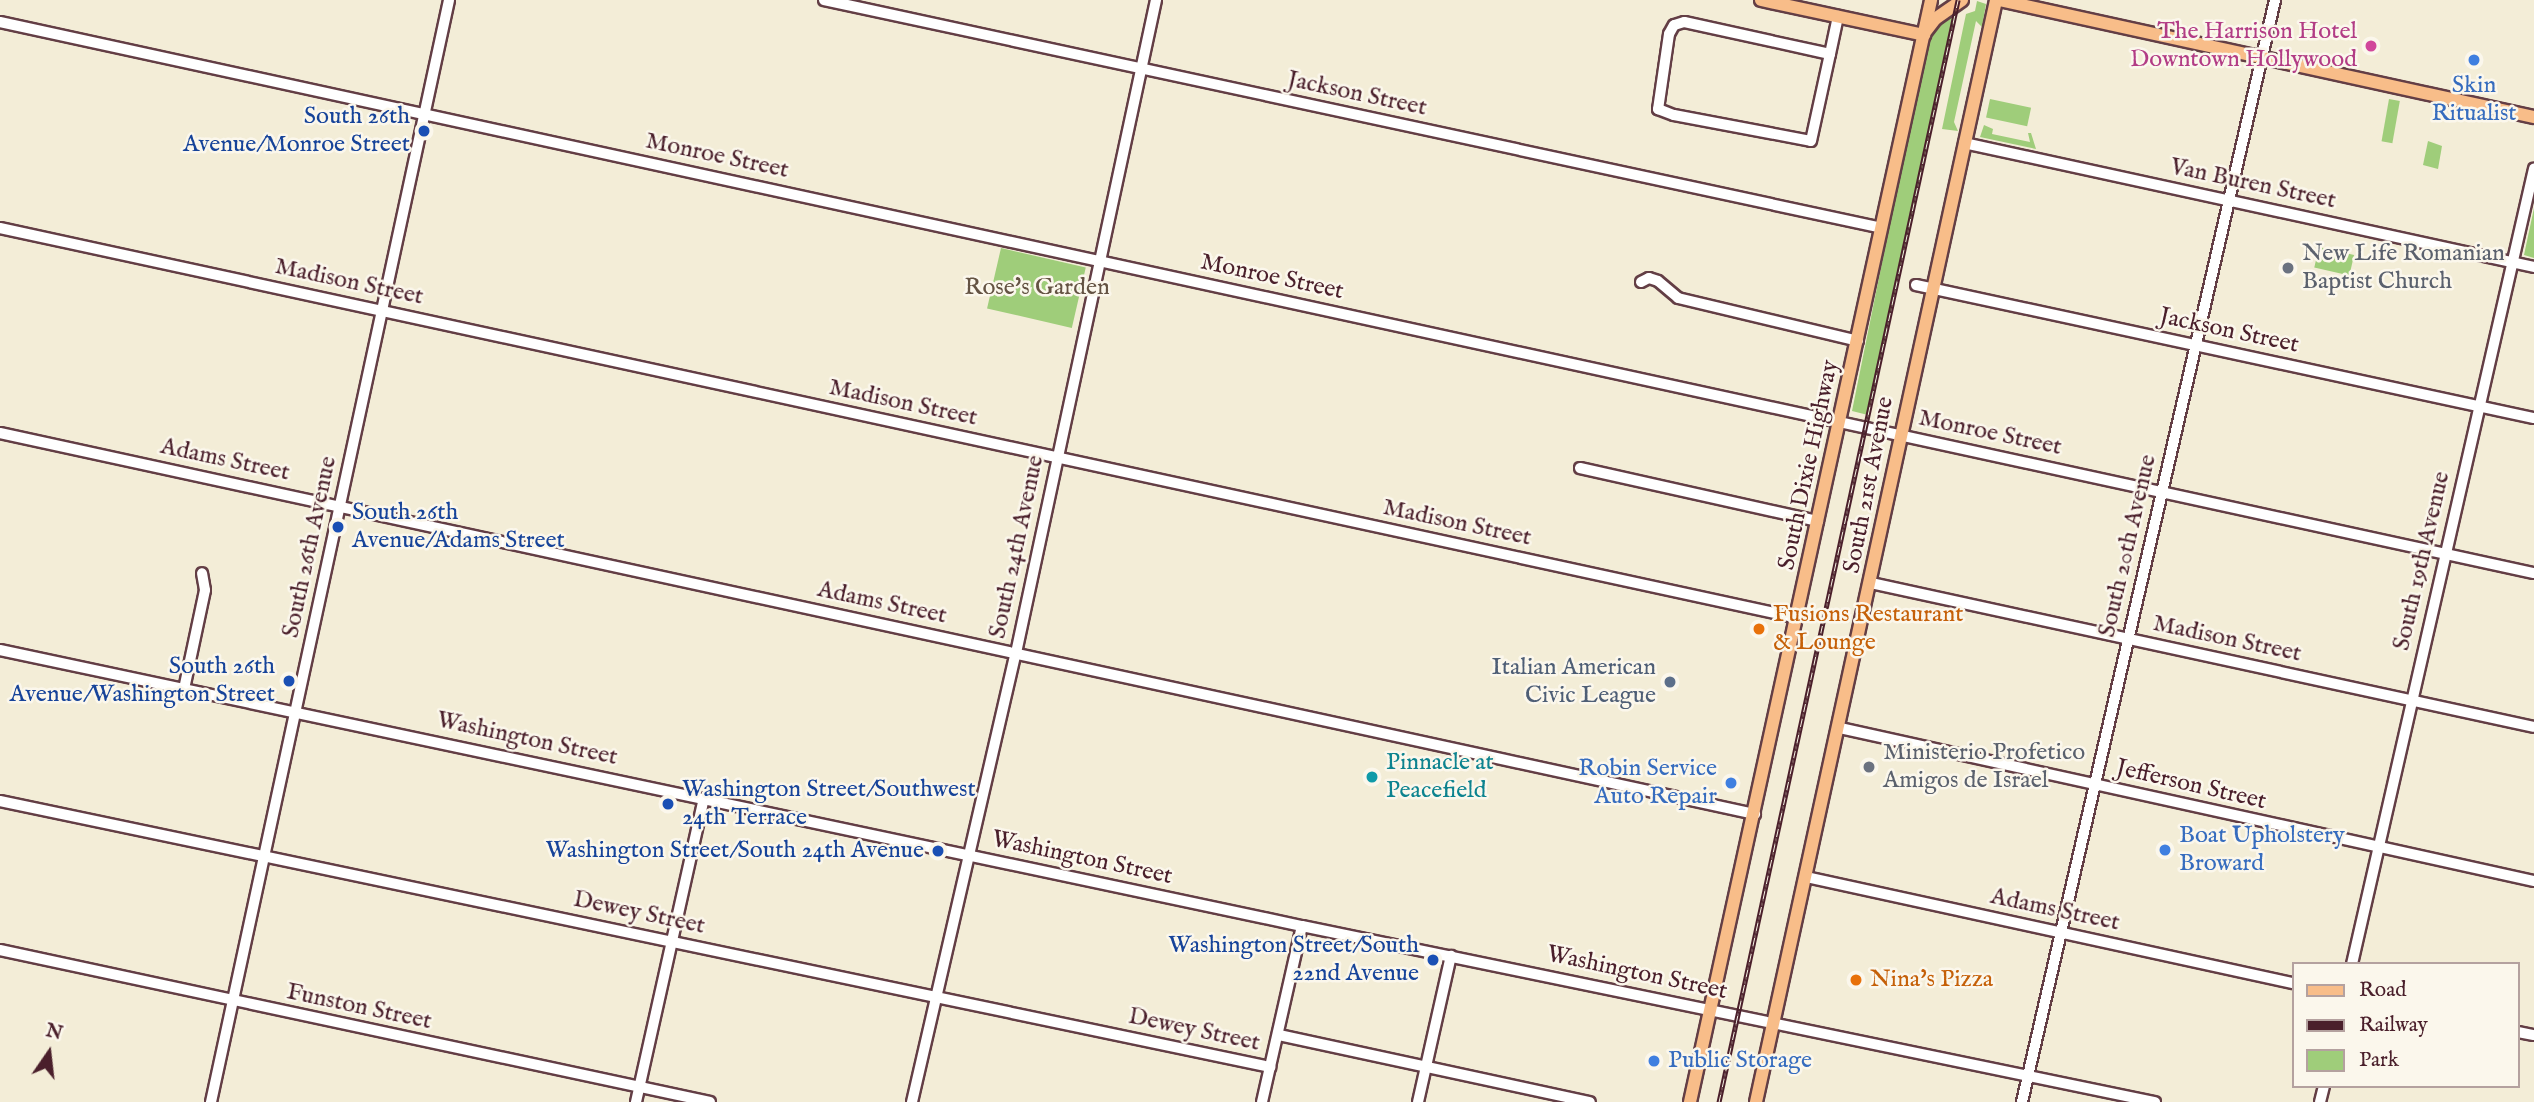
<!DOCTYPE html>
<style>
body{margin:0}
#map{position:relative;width:2534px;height:1102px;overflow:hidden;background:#f3edd7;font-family:"IM FELL English",serif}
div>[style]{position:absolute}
.green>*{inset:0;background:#9fcd7a;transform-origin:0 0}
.roads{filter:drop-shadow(2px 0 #633e45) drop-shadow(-2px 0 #633e45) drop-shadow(0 2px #633e45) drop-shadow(0 -2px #633e45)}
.minor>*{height:10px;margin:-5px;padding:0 5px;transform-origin:5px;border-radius:5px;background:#fff}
.major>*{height:12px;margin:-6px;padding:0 6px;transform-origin:6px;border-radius:6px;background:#f8bd89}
.rail>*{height:5px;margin-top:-2.5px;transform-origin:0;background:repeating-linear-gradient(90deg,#fbf7ec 0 8px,#4a1f2b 0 16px);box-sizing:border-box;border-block:2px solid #4a1f2b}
.dots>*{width:19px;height:19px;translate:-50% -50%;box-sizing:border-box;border:4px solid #fbf7ec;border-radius:50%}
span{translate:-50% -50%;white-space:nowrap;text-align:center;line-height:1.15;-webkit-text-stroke:5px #fbf7ec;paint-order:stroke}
.hotel-label{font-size:24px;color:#b23c85}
.right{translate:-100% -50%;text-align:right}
.shop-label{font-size:24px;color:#366cbe}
.left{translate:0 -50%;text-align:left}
.street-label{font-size:24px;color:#4a1f2b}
.transit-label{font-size:24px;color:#164399}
.worship-label{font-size:24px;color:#5b616d}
.park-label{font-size:24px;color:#645343}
.food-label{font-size:24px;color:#c56008}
.service-label{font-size:24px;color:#4e5e75}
.culture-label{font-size:24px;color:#0d838f}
.legend{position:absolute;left:2292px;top:962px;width:228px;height:126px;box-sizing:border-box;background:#fbf7ec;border:2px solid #b4a19f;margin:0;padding:9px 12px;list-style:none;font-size:21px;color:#4a1f2b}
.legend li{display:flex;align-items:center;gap:14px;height:35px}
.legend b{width:35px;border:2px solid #b4a19f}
.north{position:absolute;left:14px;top:1018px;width:70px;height:70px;-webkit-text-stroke:5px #fbf7ec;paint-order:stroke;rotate:14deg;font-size:19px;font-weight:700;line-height:28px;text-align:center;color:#4a1f2b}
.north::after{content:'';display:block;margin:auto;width:24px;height:32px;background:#4a1f2b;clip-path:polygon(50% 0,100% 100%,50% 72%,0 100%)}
</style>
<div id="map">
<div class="green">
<i style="clip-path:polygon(1977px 1px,1986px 4px,1982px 27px,1976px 21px,1954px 122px,1958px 131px,1942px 129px,1966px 14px,1975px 11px)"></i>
<i style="clip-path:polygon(1956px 10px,1868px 415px,1852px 411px,1904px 154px,1931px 30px)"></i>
<i style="left:1990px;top:99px;width:42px;height:19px;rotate:12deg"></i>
<i style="left:2389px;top:99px;width:11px;height:43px;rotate:10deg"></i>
<i style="clip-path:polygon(1984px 125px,1993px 129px,1992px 134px,2030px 142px,2028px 133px,2031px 133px,2036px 149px,1980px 137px)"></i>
<i style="clip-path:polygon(2428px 141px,2442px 146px,2438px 169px,2423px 165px)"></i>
<i style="clip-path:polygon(2534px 208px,2534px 258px,2524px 255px)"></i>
<i style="left:2319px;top:247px;width:36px;height:21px;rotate:13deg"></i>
<i style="left:1001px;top:248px;width:87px;height:62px;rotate:13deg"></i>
</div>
<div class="roads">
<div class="minor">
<i style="left:824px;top:0;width:1082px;rotate:12.16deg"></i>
<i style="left:0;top:22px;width:2593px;rotate:12.27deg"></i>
<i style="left:1830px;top:54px;width:149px;rotate:-167.6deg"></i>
<i style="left:1684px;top:22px;width:10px;rotate:163deg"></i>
<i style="left:1674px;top:25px;width:10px;rotate:119deg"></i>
<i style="left:1669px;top:34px;width:76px;rotate:98.3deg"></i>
<i style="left:1658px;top:109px;width:17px;rotate:21deg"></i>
<i style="left:1674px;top:115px;width:139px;rotate:10.7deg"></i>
<i style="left:1811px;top:141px;width:89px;rotate:-77.7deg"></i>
<i style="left:1830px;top:54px;width:39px;rotate:-78deg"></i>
<i style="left:1964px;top:143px;width:583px;rotate:12.27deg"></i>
<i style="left:0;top:228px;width:1839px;rotate:12.24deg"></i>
<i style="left:1641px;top:282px;width:9px;rotate:-27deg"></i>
<i style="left:1649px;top:278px;width:9px;rotate:18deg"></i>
<i style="left:1658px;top:281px;width:26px;rotate:40deg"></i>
<i style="left:1678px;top:298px;width:185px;rotate:13.4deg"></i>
<i style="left:1916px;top:285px;width:632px;rotate:12.15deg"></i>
<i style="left:0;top:433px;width:1796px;rotate:12.25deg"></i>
<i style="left:1580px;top:468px;width:244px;rotate:12.6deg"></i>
<i style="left:1871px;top:583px;width:678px;rotate:12.25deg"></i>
<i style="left:0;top:650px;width:1331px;rotate:11.97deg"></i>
<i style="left:1302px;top:926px;width:871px;rotate:11.66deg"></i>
<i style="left:184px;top:689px;width:101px;rotate:-78deg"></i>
<i style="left:205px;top:590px;width:17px;rotate:-100deg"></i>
<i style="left:1840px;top:728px;width:711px;rotate:12.43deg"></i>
<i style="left:0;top:801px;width:1298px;rotate:11.83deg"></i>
<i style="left:1806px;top:877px;width:499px;rotate:12.3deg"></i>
<i style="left:0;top:950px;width:726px;rotate:12.08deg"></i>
<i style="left:2352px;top:964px;width:816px;rotate:-77.11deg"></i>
<i style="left:2518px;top:1032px;width:16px;rotate:11deg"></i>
<i style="left:1279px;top:1035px;width:318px;rotate:12.2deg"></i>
<i style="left:211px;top:1102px;width:1127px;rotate:-77.81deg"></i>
<i style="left:636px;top:1102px;width:311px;rotate:-77.4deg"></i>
<i style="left:912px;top:1102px;width:461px;rotate:-77deg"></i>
<i style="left:1016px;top:653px;width:668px;rotate:-77.9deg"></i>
<i style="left:1262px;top:1102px;width:180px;rotate:-77.2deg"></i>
<i style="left:1418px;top:1102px;width:150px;rotate:-77.3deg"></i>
<i style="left:2022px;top:1102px;width:1131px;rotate:-77.07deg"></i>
<i style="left:2320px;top:1102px;width:16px;rotate:-76deg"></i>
</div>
<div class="major">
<i style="left:1761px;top:0;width:167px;rotate:12.1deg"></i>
<i style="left:1999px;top:0;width:548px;rotate:12.34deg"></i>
<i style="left:1926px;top:31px;width:15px;rotate:-53deg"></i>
<i style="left:1935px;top:19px;width:33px;rotate:-35deg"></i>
<i style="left:1690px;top:1102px;width:1128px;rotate:-77.66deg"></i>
<i style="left:1756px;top:1102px;width:1128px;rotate:-77.71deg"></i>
</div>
</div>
<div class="rail">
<i style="left:1719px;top:1102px;width:1128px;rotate:-77.76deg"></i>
</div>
<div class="dots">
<i style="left:2371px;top:46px;background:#d1479c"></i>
<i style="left:2474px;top:60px;background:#3f7fe0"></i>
<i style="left:424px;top:131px;background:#1a4fb4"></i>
<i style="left:2288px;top:268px;background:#6b7280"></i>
<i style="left:338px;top:527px;background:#1a4fb4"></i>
<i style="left:1759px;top:629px;background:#e8710a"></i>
<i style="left:289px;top:681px;background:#1a4fb4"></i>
<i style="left:1670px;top:682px;background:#5c6f8a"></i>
<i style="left:1869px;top:767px;background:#6b7280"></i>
<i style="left:1372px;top:777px;background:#0f9aa8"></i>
<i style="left:1731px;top:783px;background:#3f7fe0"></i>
<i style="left:668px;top:804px;background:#1a4fb4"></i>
<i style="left:2165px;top:850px;background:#3f7fe0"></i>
<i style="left:938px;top:851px;background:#1a4fb4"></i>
<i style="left:1433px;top:960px;background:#1a4fb4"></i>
<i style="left:1856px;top:980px;background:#e8710a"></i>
<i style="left:1654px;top:1061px;background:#3f7fe0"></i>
</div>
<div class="hotel-label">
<span class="right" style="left:2357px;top:46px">The Harrison Hotel<br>Downtown Hollywood</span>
</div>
<div class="shop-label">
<span style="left:2474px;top:100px">Skin<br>Ritualist</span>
<span class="right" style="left:1717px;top:783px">Robin Service<br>Auto Repair</span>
<span class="left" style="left:2179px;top:850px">Boat Upholstery<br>Broward</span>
<span class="left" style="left:1668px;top:1061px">Public Storage</span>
</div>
<div class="street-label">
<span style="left:1357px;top:94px;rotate:12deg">Jackson Street</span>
<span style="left:717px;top:156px;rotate:12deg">Monroe Street</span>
<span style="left:2253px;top:184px;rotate:12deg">Van Buren Street</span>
<span style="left:1272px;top:277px;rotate:12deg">Monroe Street</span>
<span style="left:349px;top:282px;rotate:12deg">Madison Street</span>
<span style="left:2229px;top:331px;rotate:12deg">Jackson Street</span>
<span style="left:903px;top:403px;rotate:12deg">Madison Street</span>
<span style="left:1990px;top:433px;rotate:12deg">Monroe Street</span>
<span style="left:225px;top:460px;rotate:12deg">Adams Street</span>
<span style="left:1809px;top:465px;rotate:-78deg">South Dixie Highway</span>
<span style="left:1869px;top:485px;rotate:-79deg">South 21st Avenue</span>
<span style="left:1457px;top:523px;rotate:12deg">Madison Street</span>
<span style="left:2128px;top:546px;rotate:-77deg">South 20th Avenue</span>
<span style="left:310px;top:547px;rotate:-78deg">South 26th Avenue</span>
<span style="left:1017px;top:547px;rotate:-78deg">South 24th Avenue</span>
<span style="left:2422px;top:561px;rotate:-77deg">South 19th Avenue</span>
<span style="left:882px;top:603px;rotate:12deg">Adams Street</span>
<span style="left:2227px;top:639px;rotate:12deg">Madison Street</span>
<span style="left:527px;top:739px;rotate:12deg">Washington Street</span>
<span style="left:2191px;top:785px;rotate:13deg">Jefferson Street</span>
<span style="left:1082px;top:858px;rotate:12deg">Washington Street</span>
<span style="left:2055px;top:910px;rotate:12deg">Adams Street</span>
<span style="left:639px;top:913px;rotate:12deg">Dewey Street</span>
<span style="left:1637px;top:973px;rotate:12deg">Washington Street</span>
<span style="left:359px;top:1007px;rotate:12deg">Funston Street</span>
<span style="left:1194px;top:1030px;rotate:12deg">Dewey Street</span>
</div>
<div class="transit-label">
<span class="right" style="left:410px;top:131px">South 26th<br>Avenue/Monroe Street</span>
<span class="left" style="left:352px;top:527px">South 26th<br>Avenue/Adams Street</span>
<span class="right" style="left:275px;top:681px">South 26th<br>Avenue/Washington Street</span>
<span class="left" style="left:682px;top:804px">Washington Street/Southwest<br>24th Terrace</span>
<span class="right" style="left:924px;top:851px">Washington Street/South 24th Avenue</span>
<span class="right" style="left:1419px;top:960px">Washington Street/South<br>22nd Avenue</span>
</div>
<div class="worship-label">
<span class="left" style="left:2302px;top:268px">New Life Romanian<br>Baptist Church</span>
<span class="left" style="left:1883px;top:767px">Ministerio Profetico<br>Amigos de Israel</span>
</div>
<div class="park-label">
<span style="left:1037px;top:288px">Rose's Garden</span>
</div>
<div class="food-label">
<span class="left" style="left:1773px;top:629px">Fusions Restaurant<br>&amp; Lounge</span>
<span class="left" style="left:1870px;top:980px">Nina's Pizza</span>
</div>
<div class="service-label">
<span class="right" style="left:1656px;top:682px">Italian American<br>Civic League</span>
</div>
<div class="culture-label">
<span class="left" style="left:1386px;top:777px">Pinnacle at<br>Peacefield</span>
</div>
<ul class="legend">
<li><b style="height:9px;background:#f8bd89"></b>Road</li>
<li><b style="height:9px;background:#4a1f2b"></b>Railway</li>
<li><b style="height:19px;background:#9fcd7a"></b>Park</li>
</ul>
<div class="north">N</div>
</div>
